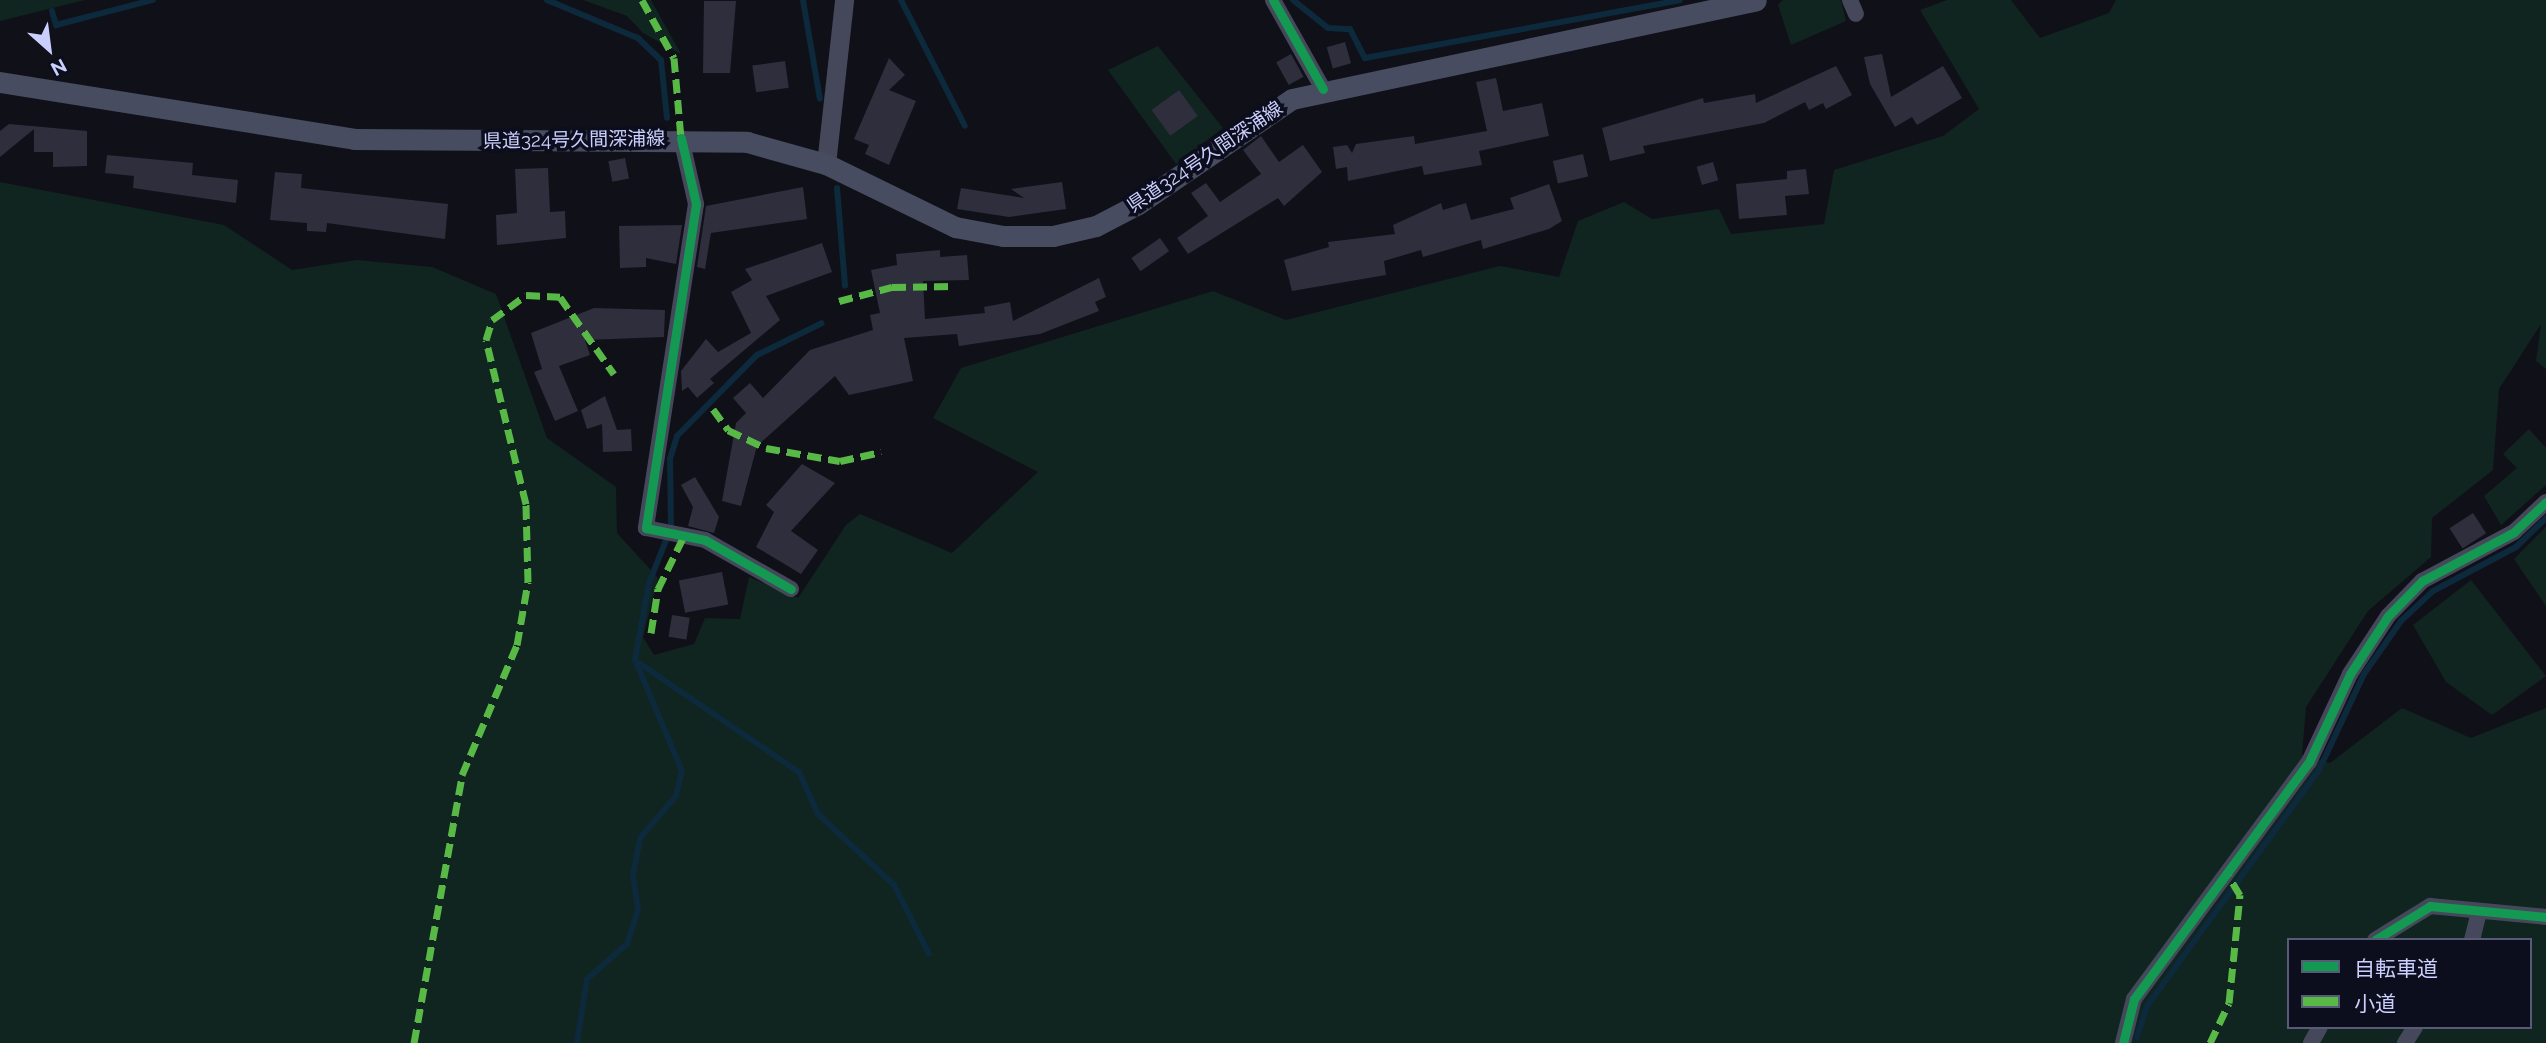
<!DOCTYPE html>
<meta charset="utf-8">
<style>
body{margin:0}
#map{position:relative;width:2546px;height:1043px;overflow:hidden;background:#101019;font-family:Raleway,"Noto Sans JP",sans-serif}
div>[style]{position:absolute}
.green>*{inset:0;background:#102420}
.stream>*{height:6px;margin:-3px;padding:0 3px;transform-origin:3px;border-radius:3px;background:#0d293c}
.building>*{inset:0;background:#2e2e3c;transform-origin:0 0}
.minor>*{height:16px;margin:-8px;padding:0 8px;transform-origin:8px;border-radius:8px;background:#45485a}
.tertiary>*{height:19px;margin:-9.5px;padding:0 9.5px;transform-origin:9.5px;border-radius:9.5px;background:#45485a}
.secondary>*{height:21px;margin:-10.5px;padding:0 10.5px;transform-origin:10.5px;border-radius:10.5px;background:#474c60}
.quiet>*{height:7px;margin-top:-3.5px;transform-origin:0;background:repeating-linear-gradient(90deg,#58b947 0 14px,transparent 0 21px)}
.cycleway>*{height:9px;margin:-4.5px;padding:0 4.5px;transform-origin:4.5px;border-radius:4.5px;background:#139951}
span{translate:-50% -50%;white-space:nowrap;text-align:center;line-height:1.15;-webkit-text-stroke:7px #0c0d1d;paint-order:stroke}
.street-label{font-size:19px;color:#cbcffd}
.legend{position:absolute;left:2287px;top:938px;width:245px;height:91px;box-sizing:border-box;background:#0c0d1d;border:2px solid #585b77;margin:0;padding:9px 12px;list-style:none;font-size:21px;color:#cbcffd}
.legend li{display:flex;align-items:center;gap:14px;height:35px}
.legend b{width:35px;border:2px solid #585b77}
.north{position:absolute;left:14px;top:14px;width:70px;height:70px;-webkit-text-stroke:5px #0c0d1d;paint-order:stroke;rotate:152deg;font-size:19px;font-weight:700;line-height:28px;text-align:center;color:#cbcffd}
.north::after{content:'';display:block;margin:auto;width:24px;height:32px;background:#cbcffd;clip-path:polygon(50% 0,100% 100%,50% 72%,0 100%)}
</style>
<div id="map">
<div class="green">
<i style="clip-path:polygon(0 0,85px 0,0 21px)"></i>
<i style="clip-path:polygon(583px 0,651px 0,681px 54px,643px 33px,627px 16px)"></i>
<i style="clip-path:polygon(1783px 0,1841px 0,1846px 21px,1791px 45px,1778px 5px)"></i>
<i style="clip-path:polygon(evenodd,1947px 0,2011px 0,2040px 38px,2109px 13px,2116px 0,2546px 0,2546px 369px,2536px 361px,2541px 324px,2499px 389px,2493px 470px,2432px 518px,2431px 557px,2368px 611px,2306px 707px,2302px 755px,2330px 763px,2402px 708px,2471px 738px,2546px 708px,2546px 1043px,0 1043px,0 182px,224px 225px,292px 270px,357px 260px,432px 267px,496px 294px,547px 438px,616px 487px,617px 533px,658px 578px,643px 637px,654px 655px,694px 644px,705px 618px,740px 619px,749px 577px,798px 598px,846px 525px,860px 514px,952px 553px,1038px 472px,933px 418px,961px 368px,1213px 291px,1286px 320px,1500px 266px,1559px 277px,1578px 221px,1624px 202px,1652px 219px,1719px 209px,1731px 234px,1824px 224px,1834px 170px,1943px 136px,1979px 109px,1920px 10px,1947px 0,2289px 940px,2530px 940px,2530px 1027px,2289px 1027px,2289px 940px)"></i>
<i style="clip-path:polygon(1158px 46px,1223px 128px,1176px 164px,1108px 70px)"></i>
<i style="clip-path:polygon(2529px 429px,2546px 448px,2546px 485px,2501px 525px,2484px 496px,2517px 468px,2503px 454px)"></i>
<i style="clip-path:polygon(2546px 527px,2546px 606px,2514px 559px)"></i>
<i style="clip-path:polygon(2471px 580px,2546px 676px,2492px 715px,2446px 682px,2413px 625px)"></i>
</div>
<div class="stream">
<i style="left:547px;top:0;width:99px;rotate:22.7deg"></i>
<i style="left:638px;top:38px;width:32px;rotate:44deg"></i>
<i style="left:661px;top:60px;width:58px;rotate:84.1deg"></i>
<i style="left:803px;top:0;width:100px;rotate:80.3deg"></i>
<i style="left:901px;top:0;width:141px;rotate:63.1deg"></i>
<i style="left:1293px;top:0;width:45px;rotate:38.7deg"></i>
<i style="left:1328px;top:28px;width:22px;rotate:3deg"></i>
<i style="left:1350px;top:29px;width:33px;rotate:63deg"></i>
<i style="left:1365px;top:58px;width:320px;rotate:-10.4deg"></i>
<i style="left:52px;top:11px;width:15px;rotate:74deg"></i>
<i style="left:56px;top:25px;width:100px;rotate:-14.5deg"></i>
<i style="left:837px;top:188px;width:98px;rotate:85.3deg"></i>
<i style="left:636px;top:661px;width:197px;rotate:34.3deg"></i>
<i style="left:799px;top:772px;width:46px;rotate:65.7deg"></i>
<i style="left:818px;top:814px;width:104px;rotate:43.1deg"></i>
<i style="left:894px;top:885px;width:77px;rotate:63.1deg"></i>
<i style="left:2137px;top:1037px;width:33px;rotate:-72deg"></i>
<i style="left:2147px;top:1006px;width:292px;rotate:-53.9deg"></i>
<i style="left:2319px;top:770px;width:106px;rotate:-64.9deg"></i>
<i style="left:2364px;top:674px;width:65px;rotate:-55.1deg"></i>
<i style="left:2401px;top:621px;width:44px;rotate:-43.2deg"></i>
<i style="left:2433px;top:591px;width:94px;rotate:-27.9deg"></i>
<i style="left:2516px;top:547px;width:42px;rotate:-44deg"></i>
<i style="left:577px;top:1043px;width:65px;rotate:-81.1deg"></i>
<i style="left:587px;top:979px;width:53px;rotate:-41.2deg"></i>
<i style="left:627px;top:944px;width:36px;rotate:-72deg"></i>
<i style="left:638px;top:910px;width:35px;rotate:-98deg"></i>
<i style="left:633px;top:875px;width:38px;rotate:-79deg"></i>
<i style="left:640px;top:838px;width:55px;rotate:-49.4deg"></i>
<i style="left:676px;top:796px;width:26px;rotate:-77deg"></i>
<i style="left:682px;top:771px;width:121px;rotate:-112.9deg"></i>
<i style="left:635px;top:660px;width:78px;rotate:-79.7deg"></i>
<i style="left:649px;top:583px;width:59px;rotate:-68.2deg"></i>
<i style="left:671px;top:528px;width:69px;rotate:-90.8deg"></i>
<i style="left:670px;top:459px;width:24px;rotate:-73deg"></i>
<i style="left:677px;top:436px;width:114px;rotate:-45.4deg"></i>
<i style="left:757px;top:355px;width:72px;rotate:-26.2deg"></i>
</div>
<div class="building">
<i style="clip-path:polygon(704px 1px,736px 1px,730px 73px,703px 73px)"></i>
<i style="left:1345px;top:42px;width:22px;height:19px;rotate:74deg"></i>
<i style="left:1291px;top:54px;width:26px;height:17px;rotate:61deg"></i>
<i style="clip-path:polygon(1882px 54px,1891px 97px,1943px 66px,1962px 98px,1917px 125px,1912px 117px,1895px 127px,1870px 84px,1864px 57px)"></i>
<i style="clip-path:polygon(889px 58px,905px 75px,889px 90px,916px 101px,889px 165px,865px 154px,869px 145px,854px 139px)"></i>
<i style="left:785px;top:61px;width:27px;height:33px;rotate:82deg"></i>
<i style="clip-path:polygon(1836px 66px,1852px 95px,1826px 109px,1823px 103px,1809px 110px,1805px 102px,1764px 123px,1643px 146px,1645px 153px,1610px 161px,1602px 128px,1703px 98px,1704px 103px,1755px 94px,1756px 103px)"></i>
<i style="clip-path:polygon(1496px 78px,1503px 111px,1542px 103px,1549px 136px,1479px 151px,1482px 165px,1424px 175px,1422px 166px,1348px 181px,1347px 167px,1336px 169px,1333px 147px,1347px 145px,1352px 153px,1356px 144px,1414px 136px,1415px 144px,1487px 131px,1476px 82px)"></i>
<i style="left:1179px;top:90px;width:32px;height:34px;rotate:54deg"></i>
<i style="clip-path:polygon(9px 124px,87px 131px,87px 166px,53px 167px,53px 152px,34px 152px,34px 129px,0 157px,0 131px)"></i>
<i style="clip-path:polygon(1261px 136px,1279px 162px,1303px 145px,1322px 172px,1284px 206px,1278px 198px,1188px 254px,1177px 238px,1208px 216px,1191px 193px,1206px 183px,1220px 202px,1261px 174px,1243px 150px)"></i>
<i style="left:1583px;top:154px;width:23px;height:31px;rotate:77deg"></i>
<i style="clip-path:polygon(107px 155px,193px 163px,192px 175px,238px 180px,236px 203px,133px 188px,134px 176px,105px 173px)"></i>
<i style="left:625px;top:158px;width:21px;height:17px;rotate:79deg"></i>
<i style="left:1713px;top:162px;width:19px;height:17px;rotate:74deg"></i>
<i style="clip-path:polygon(548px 168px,550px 212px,565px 211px,566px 238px,497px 245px,496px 215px,517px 213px,515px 169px)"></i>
<i style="clip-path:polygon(1806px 169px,1809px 194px,1785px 196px,1787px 215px,1739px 219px,1736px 184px,1787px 179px,1787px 171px)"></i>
<i style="clip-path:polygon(275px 172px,302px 174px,301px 188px,448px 204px,445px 239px,327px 223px,326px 232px,307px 231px,307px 223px,270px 220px)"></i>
<i style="clip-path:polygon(1062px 182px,1066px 209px,1009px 217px,957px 209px,961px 188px,1024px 198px,1011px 189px)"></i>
<i style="clip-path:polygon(1549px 184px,1562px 221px,1549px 229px,1483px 249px,1481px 240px,1423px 257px,1421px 250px,1384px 261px,1386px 275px,1292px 291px,1284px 260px,1329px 247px,1328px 242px,1395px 234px,1393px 225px,1441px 203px,1443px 210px,1466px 203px,1471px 220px,1514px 209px,1510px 198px)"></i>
<i style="clip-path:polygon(803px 187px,807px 219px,711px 233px,705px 269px,697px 267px,706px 206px)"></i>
<i style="clip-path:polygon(682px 225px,676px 264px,646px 258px,646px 267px,620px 268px,619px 226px)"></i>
<i style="left:1160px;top:238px;width:16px;height:35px;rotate:55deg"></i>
<i style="clip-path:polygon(822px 243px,832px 272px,766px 296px,780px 320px,710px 379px,714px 383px,697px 398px,688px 387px,682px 391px,681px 371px,706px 339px,718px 352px,751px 333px,731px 292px,752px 280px,745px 269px)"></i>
<i style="clip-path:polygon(940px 250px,940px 257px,967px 255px,969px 280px,923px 281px,925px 319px,985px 313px,984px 307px,1010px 302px,1013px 321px,1099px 278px,1106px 297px,1095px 302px,1099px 311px,1040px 334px,959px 346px,957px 334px,904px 338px,913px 381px,849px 395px,835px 376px,757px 446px,741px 506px,722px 501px,736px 423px,746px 413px,733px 398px,750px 383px,763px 398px,810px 350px,873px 330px,870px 315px,880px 313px,871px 270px,897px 265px,896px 254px)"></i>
<i style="clip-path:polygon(594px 308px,665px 310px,664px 337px,585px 340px,590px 355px,559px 366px,578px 411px,555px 421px,534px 372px,542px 369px,531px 333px)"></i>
<i style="clip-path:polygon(605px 396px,617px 430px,631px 429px,632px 451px,603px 452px,602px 424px,587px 429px,581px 410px)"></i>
<i style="clip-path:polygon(802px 464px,835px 483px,791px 531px,818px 550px,801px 574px,756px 547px,774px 512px,766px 505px)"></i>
<i style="clip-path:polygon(695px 477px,719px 517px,714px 533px,688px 526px,693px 507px,681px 485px)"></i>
<i style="left:2473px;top:513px;width:24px;height:28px;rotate:57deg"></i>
<i style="left:722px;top:572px;width:33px;height:44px;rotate:79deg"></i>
<i style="left:672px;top:615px;width:18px;height:22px;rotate:9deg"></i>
</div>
<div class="minor">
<i style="left:1273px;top:0;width:102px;rotate:60.7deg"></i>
<i style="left:1850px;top:0;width:15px;rotate:67deg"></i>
<i style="left:681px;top:138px;width:68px;rotate:77.2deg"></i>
<i style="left:696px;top:204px;width:328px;rotate:98.8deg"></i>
<i style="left:646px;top:528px;width:60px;rotate:11.5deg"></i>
<i style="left:705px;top:540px;width:99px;rotate:29.7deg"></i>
<i style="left:2375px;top:940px;width:65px;rotate:-31.7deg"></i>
<i style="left:2430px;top:906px;width:117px;rotate:5.4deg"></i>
<i style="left:2472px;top:940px;width:29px;rotate:-76deg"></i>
<i style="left:2123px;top:1043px;width:45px;rotate:-76deg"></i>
<i style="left:2134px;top:999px;width:295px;rotate:-53.6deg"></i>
<i style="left:2309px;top:762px;width:97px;rotate:-65deg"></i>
<i style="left:2350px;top:674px;width:69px;rotate:-56.8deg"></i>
<i style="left:2388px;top:616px;width:49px;rotate:-45.8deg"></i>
<i style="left:2422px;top:581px;width:104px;rotate:-28deg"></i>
<i style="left:2514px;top:532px;width:44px;rotate:-43.2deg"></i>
<i style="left:2311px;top:1043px;width:18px;rotate:-61deg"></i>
<i style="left:2405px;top:1043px;width:19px;rotate:-58deg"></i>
</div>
<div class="tertiary">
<i style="left:826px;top:164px;width:165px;rotate:-83.7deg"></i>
</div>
<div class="secondary">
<i style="left:0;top:82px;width:359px;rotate:9.1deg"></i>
<i style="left:354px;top:139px;width:393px;rotate:0.4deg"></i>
<i style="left:747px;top:142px;width:82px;rotate:15.6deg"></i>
<i style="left:826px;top:164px;width:144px;rotate:26deg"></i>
<i style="left:955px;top:227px;width:49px;rotate:10.6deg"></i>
<i style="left:1003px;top:236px;width:50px"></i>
<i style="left:1053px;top:236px;width:44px;rotate:-13.1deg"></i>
<i style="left:1096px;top:226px;width:47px;rotate:-27.6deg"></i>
<i style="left:1138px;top:204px;width:186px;rotate:-34.3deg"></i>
<i style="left:1292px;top:99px;width:474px;rotate:-12deg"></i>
</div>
<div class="quiet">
<i style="left:642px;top:0;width:66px;rotate:61.1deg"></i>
<i style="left:674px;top:58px;width:80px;rotate:85deg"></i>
<i style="left:839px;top:301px;width:55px;rotate:-14.8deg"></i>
<i style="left:892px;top:287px;width:62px;rotate:-0.9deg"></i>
<i style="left:713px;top:409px;width:26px;rotate:54deg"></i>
<i style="left:728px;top:430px;width:42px;rotate:25.3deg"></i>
<i style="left:766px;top:448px;width:75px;rotate:10deg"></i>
<i style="left:840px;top:461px;width:42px;rotate:-12.4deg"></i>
<i style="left:651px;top:633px;width:45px;rotate:-81deg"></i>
<i style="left:658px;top:589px;width:59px;rotate:-63.9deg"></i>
<i style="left:414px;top:1043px;width:272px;rotate:-79.8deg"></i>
<i style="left:462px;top:775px;width:141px;rotate:-67.1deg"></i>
<i style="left:517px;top:645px;width:64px;rotate:-80.1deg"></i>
<i style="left:528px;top:582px;width:78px;rotate:-91.5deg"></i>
<i style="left:526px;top:504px;width:169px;rotate:-103.7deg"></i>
<i style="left:486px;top:340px;width:21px;rotate:-73deg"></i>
<i style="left:492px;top:320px;width:42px;rotate:-36.3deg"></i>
<i style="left:526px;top:295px;width:34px;rotate:3deg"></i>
<i style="left:560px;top:297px;width:94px;rotate:55deg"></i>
<i style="left:2210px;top:1043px;width:44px;rotate:-64.6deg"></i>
<i style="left:2229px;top:1003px;width:109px;rotate:-84.2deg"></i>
<i style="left:2240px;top:895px;width:26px;rotate:-121deg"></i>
</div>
<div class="cycleway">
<i style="left:1273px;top:0;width:102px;rotate:60.7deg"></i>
<i style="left:681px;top:138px;width:68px;rotate:77.2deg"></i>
<i style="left:696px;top:204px;width:328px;rotate:98.8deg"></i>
<i style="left:646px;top:528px;width:60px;rotate:11.5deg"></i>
<i style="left:705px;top:540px;width:99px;rotate:29.7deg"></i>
<i style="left:2375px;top:940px;width:65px;rotate:-31.7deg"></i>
<i style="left:2430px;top:906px;width:117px;rotate:5.4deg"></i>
<i style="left:2123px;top:1043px;width:45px;rotate:-76deg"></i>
<i style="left:2134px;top:999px;width:295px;rotate:-53.6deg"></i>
<i style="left:2309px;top:762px;width:97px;rotate:-65deg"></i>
<i style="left:2350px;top:674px;width:69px;rotate:-56.8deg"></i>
<i style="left:2388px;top:616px;width:49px;rotate:-45.8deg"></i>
<i style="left:2422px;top:581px;width:104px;rotate:-28deg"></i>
<i style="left:2514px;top:532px;width:44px;rotate:-43.2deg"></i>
</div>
<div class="street-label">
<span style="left:574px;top:140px;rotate:-1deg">県道324号久間深浦線</span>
<span style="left:1205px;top:157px;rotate:-34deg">県道324号久間深浦線</span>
</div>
<ul class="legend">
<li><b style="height:9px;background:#139951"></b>自転車道</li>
<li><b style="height:9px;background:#58b947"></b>小道</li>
</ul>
<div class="north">N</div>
</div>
